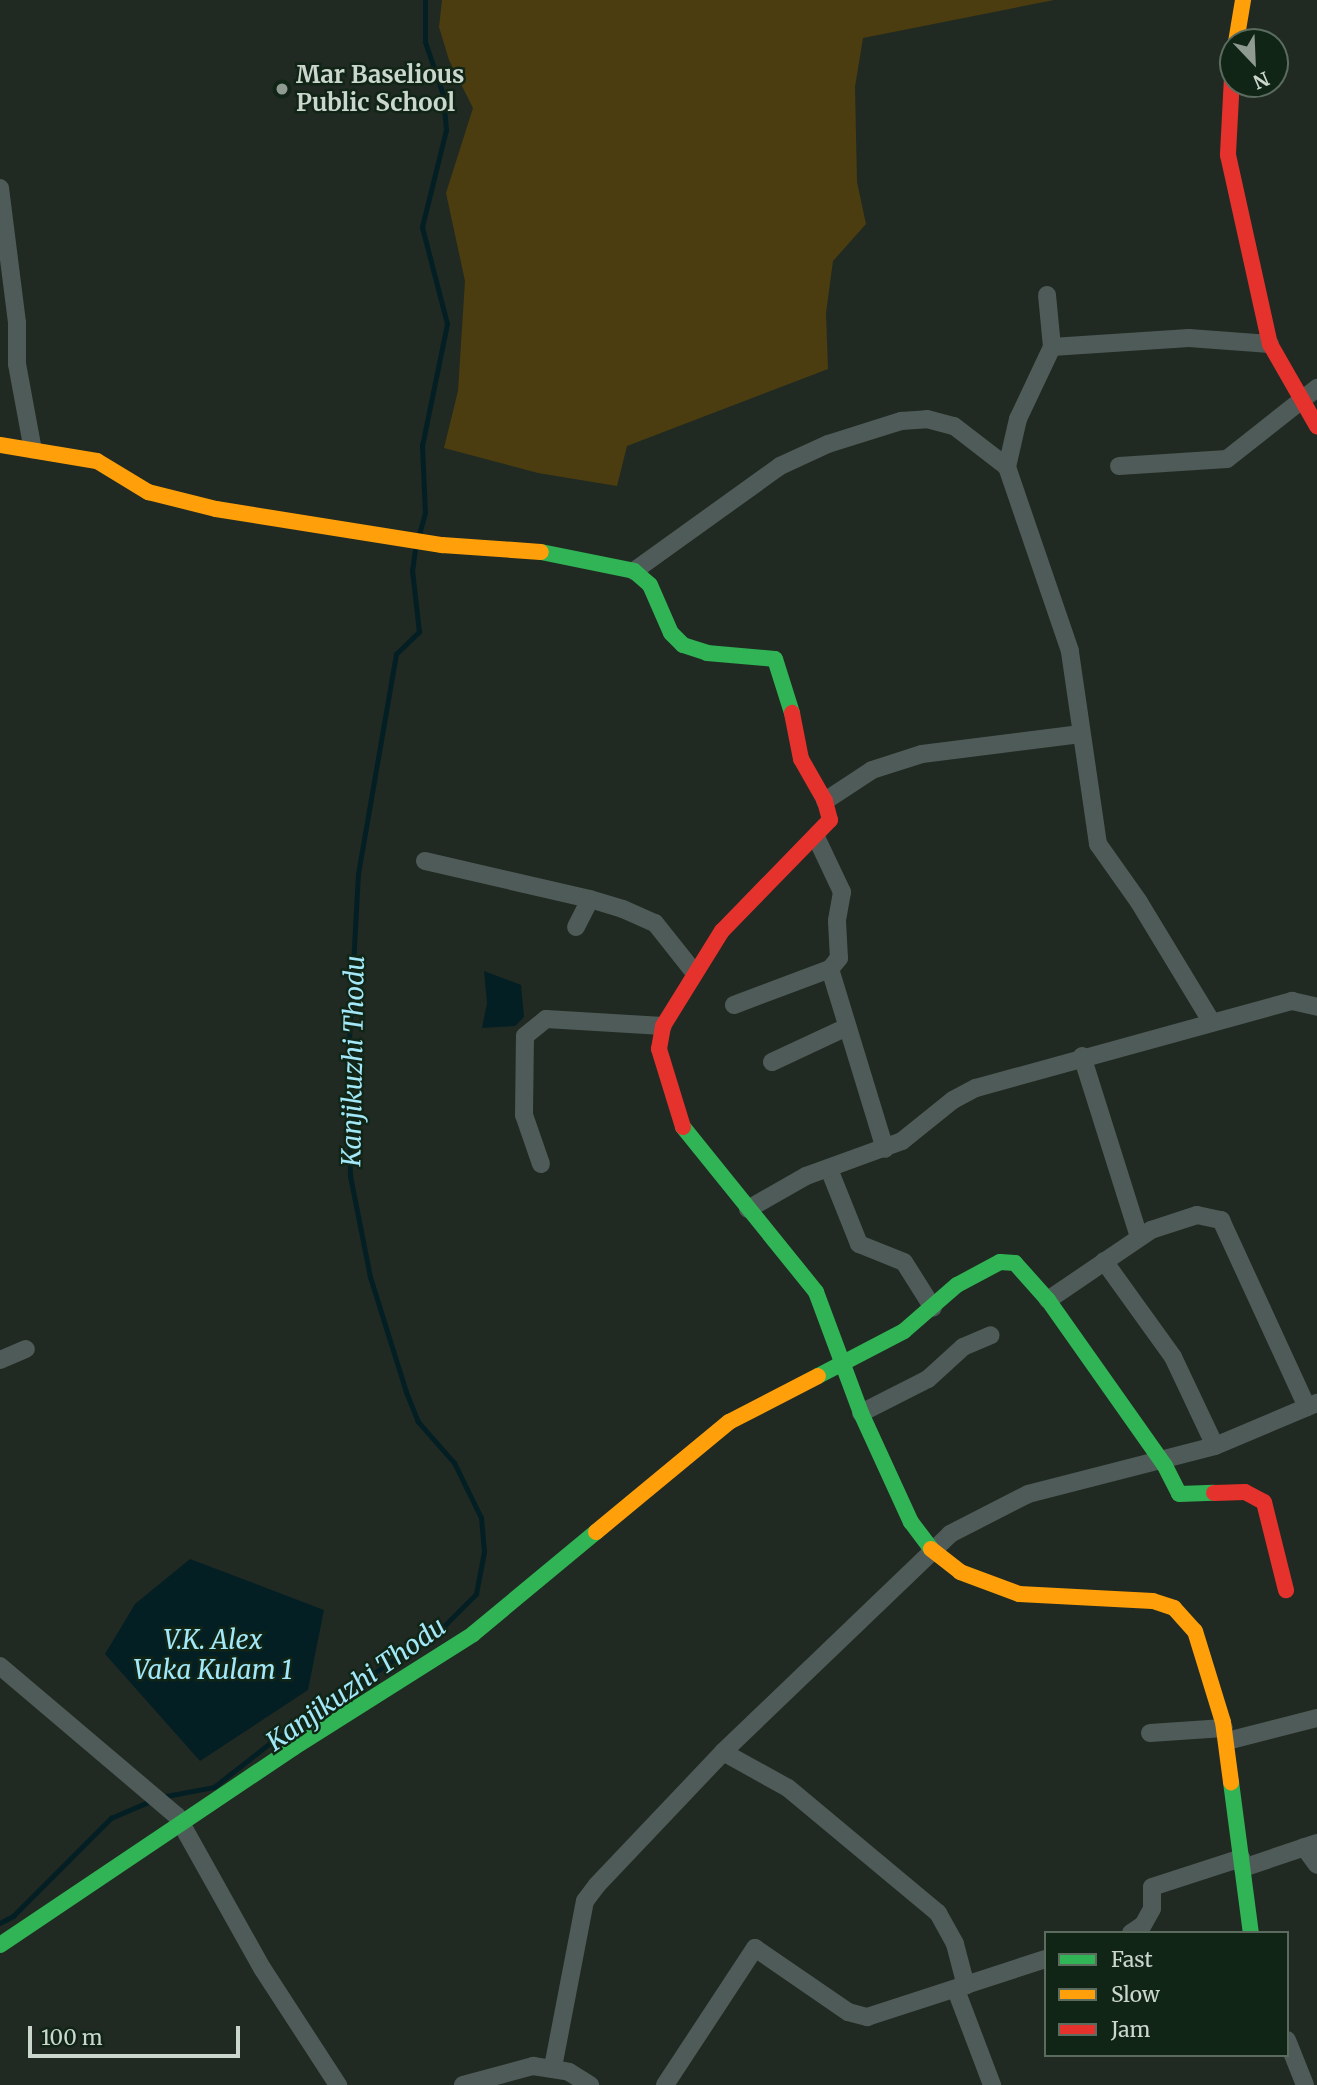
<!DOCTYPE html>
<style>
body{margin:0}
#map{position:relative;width:1317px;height:2085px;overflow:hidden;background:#202a22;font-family:Merriweather,serif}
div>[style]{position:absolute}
.green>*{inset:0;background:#4b3d0f}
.water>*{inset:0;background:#041f24}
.stream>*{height:4.5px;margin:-2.25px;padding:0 2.25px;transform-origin:2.25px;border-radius:2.25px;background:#041f24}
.street>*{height:18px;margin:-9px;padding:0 9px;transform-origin:9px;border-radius:9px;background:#4f5b58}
.fast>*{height:16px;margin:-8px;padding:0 8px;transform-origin:8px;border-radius:8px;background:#30b455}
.slow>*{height:16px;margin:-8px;padding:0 8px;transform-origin:8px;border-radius:8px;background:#ff9f0a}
.jam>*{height:16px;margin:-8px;padding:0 8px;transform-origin:8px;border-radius:8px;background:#e5322d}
.dots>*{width:19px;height:19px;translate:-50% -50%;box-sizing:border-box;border:4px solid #112516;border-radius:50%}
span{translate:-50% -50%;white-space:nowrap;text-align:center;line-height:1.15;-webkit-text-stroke:5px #112516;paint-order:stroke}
.poi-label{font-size:24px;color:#cbd7cd;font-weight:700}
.left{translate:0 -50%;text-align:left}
.water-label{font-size:26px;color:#a2e8f9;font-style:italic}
.legend{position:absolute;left:1044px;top:1931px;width:245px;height:126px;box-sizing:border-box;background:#112516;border:2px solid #5b6c5f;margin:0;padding:9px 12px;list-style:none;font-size:21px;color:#cbd7cd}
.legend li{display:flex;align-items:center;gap:14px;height:35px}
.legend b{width:35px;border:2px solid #5b6c5f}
.north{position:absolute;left:1219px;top:28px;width:70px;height:70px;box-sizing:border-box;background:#112516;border:2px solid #5b6c5f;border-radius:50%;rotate:157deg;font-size:19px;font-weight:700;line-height:28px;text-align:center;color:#cbd7cd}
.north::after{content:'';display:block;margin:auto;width:24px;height:32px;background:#8f9a91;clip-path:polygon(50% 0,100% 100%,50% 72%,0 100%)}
.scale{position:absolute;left:28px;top:2026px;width:212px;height:32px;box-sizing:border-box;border:4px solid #cbd7cd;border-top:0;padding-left:9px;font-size:21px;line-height:24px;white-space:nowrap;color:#cbd7cd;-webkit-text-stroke:5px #112516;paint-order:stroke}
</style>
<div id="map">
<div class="green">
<i style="clip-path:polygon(442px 0,1054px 0,863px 38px,855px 87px,857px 182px,866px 224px,833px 261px,826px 313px,828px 369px,627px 446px,617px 486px,538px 473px,444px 448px,458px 391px,465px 281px,446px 193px,473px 108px,449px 60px,439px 27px)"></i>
</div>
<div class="water">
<i style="clip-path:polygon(484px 971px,521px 985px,524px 1017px,515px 1026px,482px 1028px,487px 1003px)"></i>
<i style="clip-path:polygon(190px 1559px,324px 1610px,308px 1690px,200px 1761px,105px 1654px,135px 1604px)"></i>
</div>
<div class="stream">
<i style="left:419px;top:535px;width:23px;rotate:-75deg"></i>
<i style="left:425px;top:513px;width:67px;rotate:-92.6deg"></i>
<i style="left:422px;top:446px;width:125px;rotate:-78.4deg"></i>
<i style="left:447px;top:324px;width:100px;rotate:-104.5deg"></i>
<i style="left:422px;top:227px;width:100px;rotate:-76.1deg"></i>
<i style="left:446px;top:130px;width:35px;rotate:-95deg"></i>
<i style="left:443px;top:95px;width:56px;rotate:-108.8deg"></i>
<i style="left:425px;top:42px;width:42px;rotate:-90deg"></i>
<i style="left:161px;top:1797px;width:54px;rotate:-10.7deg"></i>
<i style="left:214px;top:1787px;width:76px;rotate:-38.1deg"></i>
<i style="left:274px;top:1740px;width:205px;rotate:-33.8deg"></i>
<i style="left:444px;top:1626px;width:45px;rotate:-45deg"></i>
<i style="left:476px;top:1594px;width:43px;rotate:-79.2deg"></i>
<i style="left:484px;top:1552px;width:34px;rotate:-95deg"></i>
<i style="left:481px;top:1518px;width:61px;rotate:-116.1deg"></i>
<i style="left:454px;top:1463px;width:55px;rotate:-131.3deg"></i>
<i style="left:418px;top:1422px;width:32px;rotate:-112deg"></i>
<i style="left:406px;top:1392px;width:121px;rotate:-107.4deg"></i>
<i style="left:370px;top:1277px;width:103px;rotate:-101.2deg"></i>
<i style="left:350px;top:1176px;width:118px;rotate:-91deg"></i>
<i style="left:348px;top:1058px;width:184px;rotate:-86.9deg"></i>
<i style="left:358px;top:874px;width:223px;rotate:-80.2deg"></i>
<i style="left:396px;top:654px;width:32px;rotate:-44deg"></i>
<i style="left:419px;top:632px;width:61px;rotate:-96.5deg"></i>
<i style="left:412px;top:571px;width:21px;rotate:-82deg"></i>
<i style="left:0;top:1923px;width:15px;rotate:-28deg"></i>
<i style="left:13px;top:1916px;width:139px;rotate:-45deg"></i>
<i style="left:111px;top:1818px;width:46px;rotate:-23.2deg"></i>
</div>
<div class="street">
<i style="left:0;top:188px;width:136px;rotate:82.8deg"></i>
<i style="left:17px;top:323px;width:41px;rotate:90deg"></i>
<i style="left:17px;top:364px;width:87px;rotate:79.5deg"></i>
<i style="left:1047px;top:295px;width:52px;rotate:84.5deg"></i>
<i style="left:1119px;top:466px;width:108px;rotate:-3.7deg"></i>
<i style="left:1227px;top:459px;width:115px;rotate:-38.3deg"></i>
<i style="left:634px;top:571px;width:180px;rotate:-35.7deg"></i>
<i style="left:780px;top:466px;width:53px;rotate:-24.6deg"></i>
<i style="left:828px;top:444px;width:77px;rotate:-17.5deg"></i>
<i style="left:901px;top:421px;width:26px;rotate:-4deg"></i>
<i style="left:927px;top:419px;width:28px;rotate:15deg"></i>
<i style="left:954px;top:426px;width:67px;rotate:37.7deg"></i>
<i style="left:825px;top:801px;width:56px;rotate:-33.4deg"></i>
<i style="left:872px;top:770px;width:52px;rotate:-17.7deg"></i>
<i style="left:922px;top:754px;width:160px;rotate:-7.2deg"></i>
<i style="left:816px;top:837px;width:61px;rotate:64.7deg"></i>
<i style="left:842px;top:892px;width:29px;rotate:100deg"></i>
<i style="left:837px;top:921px;width:37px;rotate:87deg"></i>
<i style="left:839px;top:958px;width:14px;rotate:129deg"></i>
<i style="left:425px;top:861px;width:169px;rotate:13deg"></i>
<i style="left:576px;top:927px;width:31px;rotate:-63deg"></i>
<i style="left:590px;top:899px;width:34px;rotate:17deg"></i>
<i style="left:623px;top:909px;width:35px;rotate:24deg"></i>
<i style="left:655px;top:923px;width:63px;rotate:51.5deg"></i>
<i style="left:734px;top:1005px;width:103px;rotate:-20.6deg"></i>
<i style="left:830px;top:969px;width:188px;rotate:73deg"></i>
<i style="left:1211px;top:1021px;width:139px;rotate:-121.2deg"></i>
<i style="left:1139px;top:902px;width:71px;rotate:-125.3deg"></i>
<i style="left:1098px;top:844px;width:195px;rotate:-98.3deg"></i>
<i style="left:1070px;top:651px;width:194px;rotate:-108.9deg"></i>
<i style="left:1007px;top:467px;width:49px;rotate:-77.1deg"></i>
<i style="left:1018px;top:419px;width:80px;rotate:-64.7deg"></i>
<i style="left:1052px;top:347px;width:137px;rotate:-3.8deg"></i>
<i style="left:1189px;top:338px;width:81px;rotate:4.2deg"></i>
<i style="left:1082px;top:1056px;width:190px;rotate:72.5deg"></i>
<i style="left:772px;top:1062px;width:83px;rotate:-25deg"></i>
<i style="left:541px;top:1164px;width:52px;rotate:-109.1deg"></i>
<i style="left:524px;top:1115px;width:79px;rotate:-89.3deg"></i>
<i style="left:525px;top:1036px;width:27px;rotate:-39deg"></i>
<i style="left:546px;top:1019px;width:117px;rotate:3.4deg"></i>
<i style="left:829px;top:1169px;width:81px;rotate:68.2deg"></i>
<i style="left:859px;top:1244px;width:48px;rotate:21.8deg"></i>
<i style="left:904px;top:1262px;width:54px;rotate:57.8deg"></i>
<i style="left:748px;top:1209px;width:67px;rotate:-29.6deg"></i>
<i style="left:806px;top:1176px;width:102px;rotate:-20deg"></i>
<i style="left:902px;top:1141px;width:65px;rotate:-38.8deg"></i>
<i style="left:953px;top:1100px;width:26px;rotate:-28deg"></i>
<i style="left:976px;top:1088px;width:328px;rotate:-15.4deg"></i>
<i style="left:1292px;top:1001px;width:26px;rotate:13deg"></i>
<i style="left:1104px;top:1261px;width:118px;rotate:54.3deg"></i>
<i style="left:1173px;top:1357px;width:98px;rotate:64.7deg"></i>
<i style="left:1048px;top:1300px;width:125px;rotate:-34.2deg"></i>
<i style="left:1151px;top:1230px;width:48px;rotate:-18.1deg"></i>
<i style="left:1197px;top:1215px;width:25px;rotate:12deg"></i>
<i style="left:1221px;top:1220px;width:206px;rotate:65.3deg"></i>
<i style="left:0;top:1360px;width:28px;rotate:-23deg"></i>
<i style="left:861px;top:1413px;width:75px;rotate:-26.9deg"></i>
<i style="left:928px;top:1379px;width:47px;rotate:-42.4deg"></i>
<i style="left:963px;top:1347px;width:30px;rotate:-23deg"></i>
<i style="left:0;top:1666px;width:232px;rotate:40.3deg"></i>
<i style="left:177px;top:1816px;width:174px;rotate:60.8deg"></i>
<i style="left:262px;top:1968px;width:140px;rotate:57deg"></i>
<i style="left:1150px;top:1733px;width:74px;rotate:-3.9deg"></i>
<i style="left:1227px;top:1741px;width:93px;rotate:-14.3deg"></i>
<i style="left:723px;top:1752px;width:74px;rotate:29deg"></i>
<i style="left:788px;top:1788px;width:195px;rotate:39.8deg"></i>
<i style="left:938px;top:1913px;width:35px;rotate:61deg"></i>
<i style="left:955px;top:1944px;width:43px;rotate:75.3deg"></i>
<i style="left:1304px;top:1847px;width:22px;rotate:54deg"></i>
<i style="left:1243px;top:1868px;width:78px;rotate:-18.7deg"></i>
<i style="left:1131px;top:1933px;width:14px;rotate:-34deg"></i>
<i style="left:1143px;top:1925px;width:18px;rotate:-61deg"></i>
<i style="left:1152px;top:1909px;width:22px;rotate:-90deg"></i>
<i style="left:1152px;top:1887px;width:94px;rotate:-18deg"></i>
<i style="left:956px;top:1990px;width:102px;rotate:69.2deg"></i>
<i style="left:1287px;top:2040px;width:48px;rotate:68.2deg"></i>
<i style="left:553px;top:2067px;width:169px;rotate:-79.1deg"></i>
<i style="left:585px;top:1901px;width:20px;rotate:-53deg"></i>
<i style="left:597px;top:1885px;width:183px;rotate:-46.5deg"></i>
<i style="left:723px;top:1752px;width:315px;rotate:-43.8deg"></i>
<i style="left:950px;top:1534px;width:88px;rotate:-27.1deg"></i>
<i style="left:1028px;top:1494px;width:193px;rotate:-14.4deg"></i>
<i style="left:1215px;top:1446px;width:111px;rotate:-22.9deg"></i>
<i style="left:463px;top:2085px;width:73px;rotate:-15.2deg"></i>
<i style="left:533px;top:2066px;width:36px;rotate:9deg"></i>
<i style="left:569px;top:2072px;width:25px;rotate:32deg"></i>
<i style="left:665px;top:2085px;width:164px;rotate:-56.7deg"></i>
<i style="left:755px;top:1948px;width:113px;rotate:34.5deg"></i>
<i style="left:848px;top:2012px;width:20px;rotate:15deg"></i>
<i style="left:867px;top:2017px;width:188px;rotate:-18deg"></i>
</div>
<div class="fast">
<i style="left:541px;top:552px;width:95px;rotate:11.5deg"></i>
<i style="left:634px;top:571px;width:21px;rotate:41deg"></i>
<i style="left:650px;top:585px;width:52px;rotate:66.4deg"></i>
<i style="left:671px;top:633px;width:17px;rotate:45deg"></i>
<i style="left:683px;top:645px;width:25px;rotate:18deg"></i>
<i style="left:707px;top:653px;width:68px;rotate:5deg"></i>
<i style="left:775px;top:659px;width:57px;rotate:72.5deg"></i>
<i style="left:683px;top:1127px;width:212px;rotate:51.1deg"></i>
<i style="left:816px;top:1292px;width:129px;rotate:69.6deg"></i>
<i style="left:861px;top:1413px;width:120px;rotate:65.4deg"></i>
<i style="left:911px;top:1522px;width:34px;rotate:53deg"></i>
<i style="left:818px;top:1376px;width:97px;rotate:-27.6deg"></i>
<i style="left:904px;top:1331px;width:70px;rotate:-41deg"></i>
<i style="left:957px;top:1285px;width:49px;rotate:-28.1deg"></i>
<i style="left:1000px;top:1262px;width:15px;rotate:4deg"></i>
<i style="left:1015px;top:1263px;width:50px;rotate:48.3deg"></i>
<i style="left:1048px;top:1300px;width:203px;rotate:54.8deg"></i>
<i style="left:1165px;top:1466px;width:31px;rotate:63deg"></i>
<i style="left:1179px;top:1494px;width:35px;rotate:-2deg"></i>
<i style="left:1231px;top:1782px;width:152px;rotate:82.5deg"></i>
<i style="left:0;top:1945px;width:353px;rotate:-33.9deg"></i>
<i style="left:293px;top:1748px;width:213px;rotate:-32.3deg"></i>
<i style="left:473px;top:1634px;width:160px;rotate:-39.7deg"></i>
</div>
<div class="slow">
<i style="left:1236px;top:42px;width:43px;rotate:-80.5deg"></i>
<i style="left:0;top:445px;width:98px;rotate:9.4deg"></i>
<i style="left:97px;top:461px;width:60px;rotate:31.3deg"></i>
<i style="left:148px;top:492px;width:70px;rotate:14deg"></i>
<i style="left:216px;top:509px;width:229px;rotate:9.1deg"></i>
<i style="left:442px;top:545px;width:99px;rotate:4deg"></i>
<i style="left:596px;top:1532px;width:173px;rotate:-39.6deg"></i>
<i style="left:729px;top:1422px;width:100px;rotate:-27.3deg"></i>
<i style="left:931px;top:1549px;width:37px;rotate:38deg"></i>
<i style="left:960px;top:1572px;width:63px;rotate:20.4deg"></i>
<i style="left:1019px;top:1594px;width:134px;rotate:3deg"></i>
<i style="left:1153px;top:1601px;width:22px;rotate:18deg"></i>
<i style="left:1174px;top:1608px;width:31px;rotate:48deg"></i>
<i style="left:1195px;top:1631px;width:95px;rotate:72.9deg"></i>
<i style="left:1223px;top:1722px;width:61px;rotate:82.4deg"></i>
</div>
<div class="jam">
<i style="left:1233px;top:58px;width:97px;rotate:93deg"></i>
<i style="left:1228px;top:155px;width:194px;rotate:77.5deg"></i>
<i style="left:1270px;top:344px;width:95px;rotate:60.2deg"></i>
<i style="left:683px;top:1127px;width:82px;rotate:-107.1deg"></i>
<i style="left:659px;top:1049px;width:23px;rotate:-80deg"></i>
<i style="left:663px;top:1026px;width:112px;rotate:-58.2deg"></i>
<i style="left:722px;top:931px;width:155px;rotate:-45.8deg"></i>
<i style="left:830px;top:820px;width:20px;rotate:-105deg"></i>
<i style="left:825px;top:801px;width:48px;rotate:-119.7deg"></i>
<i style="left:801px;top:759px;width:47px;rotate:-101.1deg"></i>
<i style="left:1214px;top:1493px;width:31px;rotate:-2deg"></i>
<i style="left:1245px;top:1492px;width:21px;rotate:28deg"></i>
<i style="left:1264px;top:1502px;width:91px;rotate:76deg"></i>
</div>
<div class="dots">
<i style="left:282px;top:89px;background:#8f9a91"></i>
</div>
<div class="poi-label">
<span class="left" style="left:296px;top:89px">Mar Baselious<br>Public School</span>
</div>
<div class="water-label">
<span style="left:353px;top:1061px;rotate:-89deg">Kanjikuzhi Thodu</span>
<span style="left:213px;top:1655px">V.K. Alex<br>Vaka Kulam 1</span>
<span style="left:356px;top:1684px;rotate:-35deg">Kanjikuzhi Thodu</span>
</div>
<ul class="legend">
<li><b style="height:9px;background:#30b455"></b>Fast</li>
<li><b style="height:9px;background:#ff9f0a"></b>Slow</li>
<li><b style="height:9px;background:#e5322d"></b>Jam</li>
</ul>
<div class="north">N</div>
<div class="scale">100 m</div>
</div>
